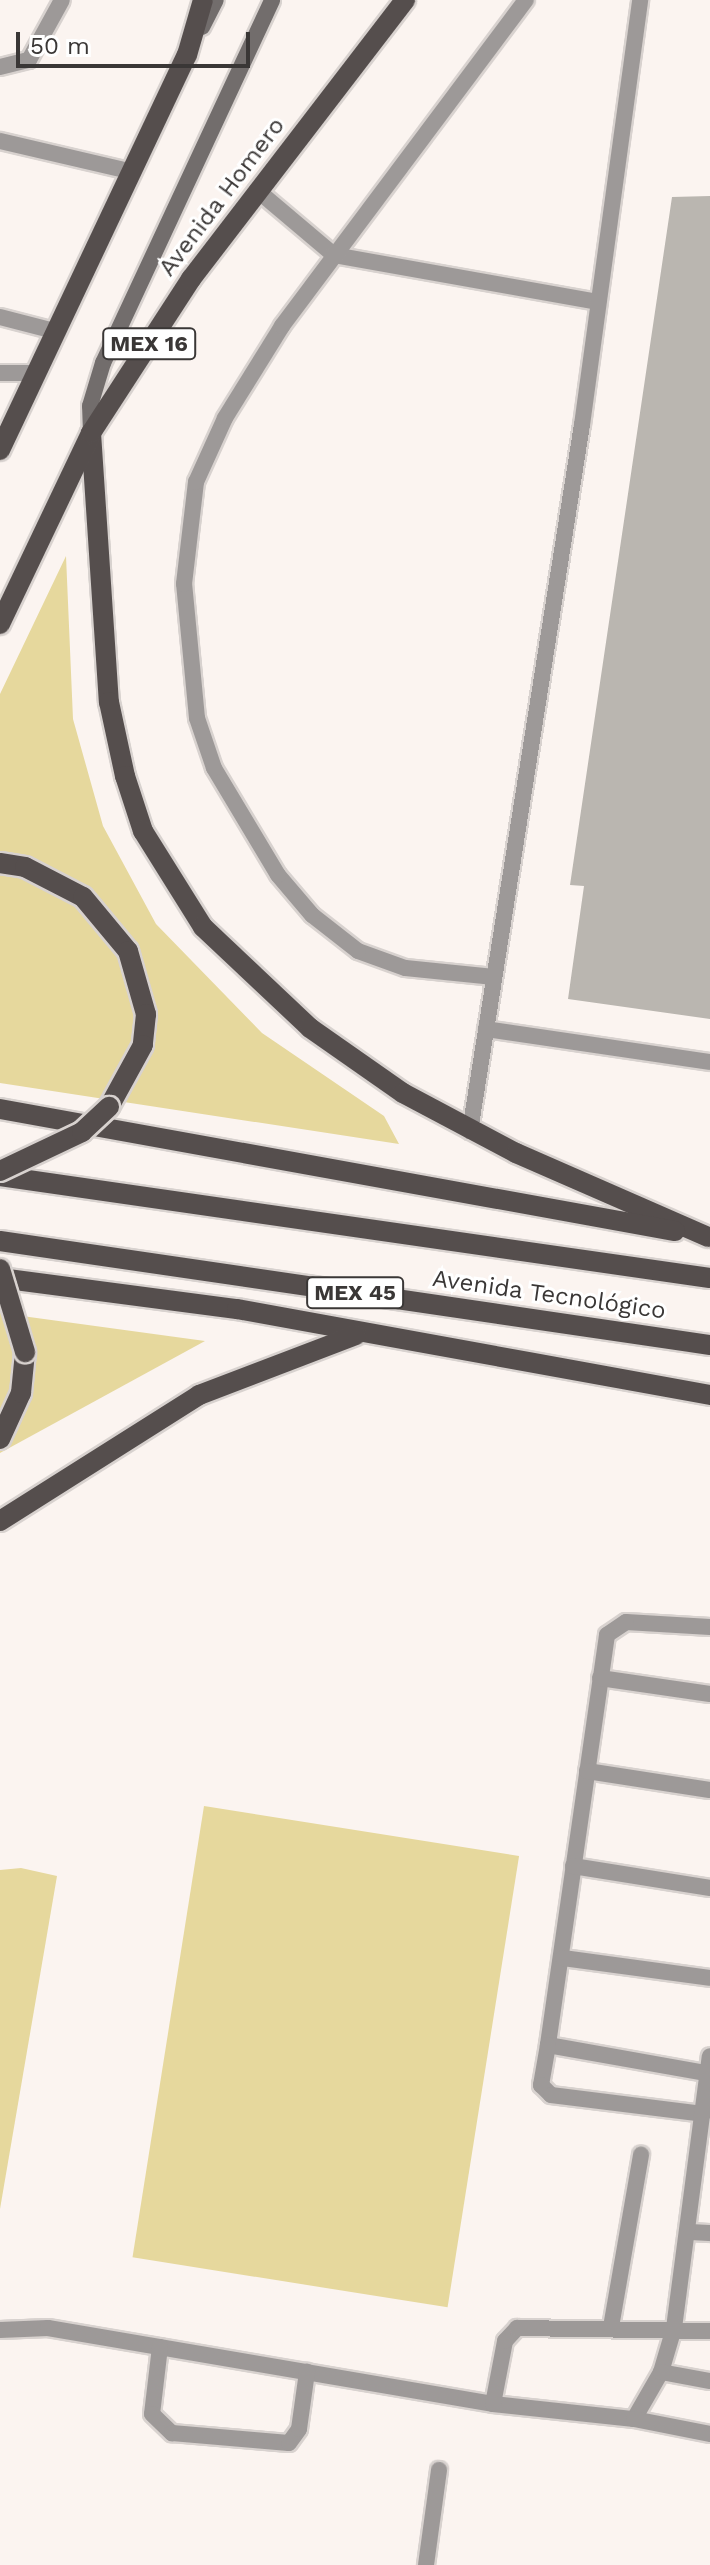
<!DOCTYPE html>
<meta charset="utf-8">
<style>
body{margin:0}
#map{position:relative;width:710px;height:2565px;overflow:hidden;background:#fbf4f0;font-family:"Work Sans",sans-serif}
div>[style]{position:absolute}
.green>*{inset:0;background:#e6d89d;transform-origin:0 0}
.building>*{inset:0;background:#bab6b0}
.roads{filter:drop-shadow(2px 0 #d8d2cf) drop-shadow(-2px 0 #d8d2cf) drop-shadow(0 2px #d8d2cf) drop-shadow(0 -2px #d8d2cf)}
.lane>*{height:16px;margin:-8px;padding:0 8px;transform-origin:8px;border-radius:8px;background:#9d9998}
.secondary>*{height:16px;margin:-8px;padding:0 8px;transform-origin:8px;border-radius:8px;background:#726d6c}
.primary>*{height:20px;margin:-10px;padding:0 10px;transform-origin:10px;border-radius:10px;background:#554e4d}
.bridges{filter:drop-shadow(2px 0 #d8d2cf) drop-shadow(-2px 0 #d8d2cf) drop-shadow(0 2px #d8d2cf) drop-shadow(0 -2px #d8d2cf)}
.primary-bridge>*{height:20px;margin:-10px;padding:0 10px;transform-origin:10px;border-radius:10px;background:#554e4d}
span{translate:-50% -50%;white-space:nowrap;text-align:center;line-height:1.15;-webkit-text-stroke:6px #fff;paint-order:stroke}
.shield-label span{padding:2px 6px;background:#fff;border:2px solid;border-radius:6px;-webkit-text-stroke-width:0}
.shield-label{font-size:22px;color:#3a3736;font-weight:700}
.street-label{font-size:24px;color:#3a3736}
.scale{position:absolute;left:16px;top:32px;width:234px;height:36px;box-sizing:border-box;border:4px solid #3a3736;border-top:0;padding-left:10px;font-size:24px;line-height:28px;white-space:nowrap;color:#3a3736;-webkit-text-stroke:6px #fff;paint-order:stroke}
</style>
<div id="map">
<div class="green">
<i style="clip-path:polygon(66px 556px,73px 719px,103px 826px,156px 924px,262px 1033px,384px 1116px,399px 1144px,0 1083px,0 694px)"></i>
<i style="clip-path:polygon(0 1313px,205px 1341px,0 1453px)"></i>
<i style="left:204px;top:1806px;width:319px;height:457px;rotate:9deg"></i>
<i style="clip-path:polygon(21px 1868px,57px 1876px,0 2209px,0 1870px)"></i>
</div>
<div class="building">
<i style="clip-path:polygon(710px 196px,710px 1019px,568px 999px,584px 886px,570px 885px,672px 197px)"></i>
</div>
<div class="roads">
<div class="lane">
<i style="left:0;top:67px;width:30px;rotate:-14deg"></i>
<i style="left:29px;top:60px;width:68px;rotate:-61.2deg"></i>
<i style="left:0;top:141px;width:132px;rotate:13.1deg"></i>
<i style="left:257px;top:190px;width:101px;rotate:40.2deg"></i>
<i style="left:334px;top:255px;width:268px;rotate:10.1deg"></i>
<i style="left:0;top:317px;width:56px;rotate:14.5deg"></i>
<i style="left:0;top:373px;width:34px"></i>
<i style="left:494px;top:977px;width:89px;rotate:-174.2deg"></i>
<i style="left:405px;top:968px;width:50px;rotate:-160.1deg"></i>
<i style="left:358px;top:951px;width:58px;rotate:-142deg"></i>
<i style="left:312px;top:915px;width:52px;rotate:-130.4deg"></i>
<i style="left:278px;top:875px;width:125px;rotate:-120.9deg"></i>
<i style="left:214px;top:768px;width:53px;rotate:-108.8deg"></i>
<i style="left:197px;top:718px;width:135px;rotate:-95.5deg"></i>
<i style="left:184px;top:584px;width:103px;rotate:-83.3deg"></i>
<i style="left:196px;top:482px;width:70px;rotate:-65.6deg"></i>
<i style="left:225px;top:418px;width:108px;rotate:-58.2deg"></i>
<i style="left:282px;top:326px;width:407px;rotate:-53.2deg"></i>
<i style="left:486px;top:1029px;width:226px;rotate:8.4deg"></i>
<i style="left:470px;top:1131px;width:715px;rotate:-80.99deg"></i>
<i style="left:582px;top:425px;width:429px;rotate:-82.2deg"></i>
<i style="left:710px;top:1627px;width:84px;rotate:-176.6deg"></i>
<i style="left:626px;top:1622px;width:23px;rotate:146deg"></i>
<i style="left:607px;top:1635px;width:414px;rotate:98.2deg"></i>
<i style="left:548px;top:2045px;width:165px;rotate:10.1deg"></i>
<i style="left:600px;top:1678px;width:111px;rotate:8.3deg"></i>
<i style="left:587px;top:1771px;width:124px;rotate:8.8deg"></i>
<i style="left:573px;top:1866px;width:139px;rotate:9.1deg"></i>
<i style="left:563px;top:1958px;width:148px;rotate:7.7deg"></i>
<i style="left:548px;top:2045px;width:41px;rotate:99.9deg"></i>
<i style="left:541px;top:2085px;width:14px;rotate:45deg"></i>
<i style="left:551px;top:2095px;width:153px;rotate:7.1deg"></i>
<i style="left:689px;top:2232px;width:21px;rotate:3deg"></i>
<i style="left:611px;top:2327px;width:175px;rotate:-80.1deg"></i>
<i style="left:0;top:2330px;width:48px;rotate:-2.4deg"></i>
<i style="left:48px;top:2328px;width:451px;rotate:9.7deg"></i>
<i style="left:493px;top:2404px;width:142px;rotate:6.1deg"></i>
<i style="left:634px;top:2419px;width:54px;rotate:-60.1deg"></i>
<i style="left:661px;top:2372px;width:46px;rotate:-73.5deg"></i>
<i style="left:674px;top:2328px;width:274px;rotate:-82.5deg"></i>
<i style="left:160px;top:2347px;width:67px;rotate:96.8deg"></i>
<i style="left:152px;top:2414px;width:28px;rotate:44deg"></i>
<i style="left:172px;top:2433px;width:117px;rotate:4.9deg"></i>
<i style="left:289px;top:2443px;width:17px;rotate:-54deg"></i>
<i style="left:299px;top:2429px;width:58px;rotate:-82deg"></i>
<i style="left:661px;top:2372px;width:50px;rotate:10.4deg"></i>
<i style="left:493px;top:2404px;width:64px;rotate:-79.2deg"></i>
<i style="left:505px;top:2341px;width:18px;rotate:-47deg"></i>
<i style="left:517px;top:2328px;width:193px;rotate:0.9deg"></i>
<i style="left:634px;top:2419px;width:77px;rotate:11.2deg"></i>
<i style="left:426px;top:2565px;width:96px;rotate:-82.2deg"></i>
</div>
<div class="secondary">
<i style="left:202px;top:27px;width:30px;rotate:-63deg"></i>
<i style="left:91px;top:433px;width:27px;rotate:-92deg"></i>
<i style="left:90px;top:406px;width:45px;rotate:-73.2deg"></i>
<i style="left:103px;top:363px;width:400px;rotate:-65deg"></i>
</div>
<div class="primary">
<i style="left:91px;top:433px;width:270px;rotate:86.2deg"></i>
<i style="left:109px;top:702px;width:76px;rotate:77.8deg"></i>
<i style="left:125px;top:776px;width:58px;rotate:71.9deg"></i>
<i style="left:143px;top:831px;width:113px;rotate:58deg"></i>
<i style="left:203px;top:927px;width:147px;rotate:43.3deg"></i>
<i style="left:310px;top:1028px;width:113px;rotate:35deg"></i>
<i style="left:403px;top:1093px;width:128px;rotate:28deg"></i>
<i style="left:516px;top:1153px;width:210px;rotate:23.6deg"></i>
<i style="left:0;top:450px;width:437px;rotate:-64.7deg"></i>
<i style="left:187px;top:55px;width:57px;rotate:-73.8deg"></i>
<i style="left:0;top:624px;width:212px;rotate:-64.5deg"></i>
<i style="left:91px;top:433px;width:184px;rotate:-57deg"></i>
<i style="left:191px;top:279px;width:352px;rotate:-52.5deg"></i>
<i style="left:0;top:863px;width:25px;rotate:9deg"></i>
<i style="left:25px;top:867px;width:65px;rotate:27.3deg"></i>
<i style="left:83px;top:897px;width:70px;rotate:50.2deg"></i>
<i style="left:128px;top:951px;width:66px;rotate:74.1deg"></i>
<i style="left:146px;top:1014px;width:31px;rotate:96deg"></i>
<i style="left:143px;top:1045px;width:71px;rotate:118.7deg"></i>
<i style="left:0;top:1109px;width:686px;rotate:10.25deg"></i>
<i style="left:0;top:1176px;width:717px;rotate:8.18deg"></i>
<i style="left:0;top:1241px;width:718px;rotate:8.33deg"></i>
<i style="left:0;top:1278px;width:239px;rotate:7.5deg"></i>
<i style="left:237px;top:1309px;width:481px;rotate:10.3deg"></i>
<i style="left:0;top:1439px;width:51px;rotate:-65.5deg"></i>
<i style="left:21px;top:1393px;width:41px;rotate:-84.4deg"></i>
<i style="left:0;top:1521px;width:236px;rotate:-32.3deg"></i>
<i style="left:199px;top:1395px;width:168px;rotate:-20.9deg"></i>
</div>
</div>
<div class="bridges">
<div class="primary-bridge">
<i style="left:0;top:1171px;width:91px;rotate:-25.4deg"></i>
<i style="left:82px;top:1132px;width:37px;rotate:-43deg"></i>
<i style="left:0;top:1269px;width:87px;rotate:73.2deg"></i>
</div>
</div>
<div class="shield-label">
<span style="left:149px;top:344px">MEX 16</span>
<span style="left:355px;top:1293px">MEX 45</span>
</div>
<div class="street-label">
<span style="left:222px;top:197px;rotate:-53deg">Avenida Homero</span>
<span style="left:549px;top:1295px;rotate:8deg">Avenida Tecnológico</span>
</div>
<div class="scale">50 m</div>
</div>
